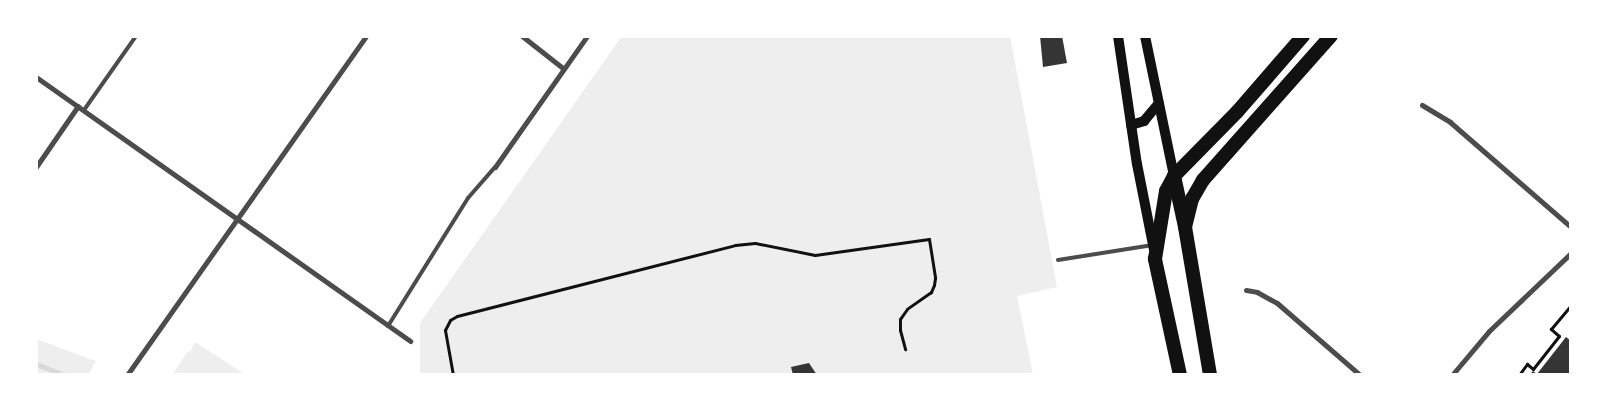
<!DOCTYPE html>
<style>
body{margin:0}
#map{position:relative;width:1607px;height:411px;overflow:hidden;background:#fff;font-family:"Source Sans 3",sans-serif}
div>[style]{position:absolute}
.green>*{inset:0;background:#eee}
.stream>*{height:5px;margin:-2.5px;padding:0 2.5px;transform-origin:2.5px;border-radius:2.5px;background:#d9d9d9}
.building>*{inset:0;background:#353535}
.path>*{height:3px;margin:-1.5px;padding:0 1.5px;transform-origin:1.5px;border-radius:1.5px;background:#111}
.service>*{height:4px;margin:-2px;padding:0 2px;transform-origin:2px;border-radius:2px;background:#4c4c4c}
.minor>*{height:5px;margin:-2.5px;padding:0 2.5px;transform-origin:2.5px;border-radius:2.5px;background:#4c4c4c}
.secondary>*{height:10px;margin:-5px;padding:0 5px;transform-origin:5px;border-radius:5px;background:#111}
.trunk>*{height:14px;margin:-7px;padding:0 7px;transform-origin:7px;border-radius:7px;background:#111}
span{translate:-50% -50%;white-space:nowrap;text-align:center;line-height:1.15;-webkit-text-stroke:4.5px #fff;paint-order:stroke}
.frame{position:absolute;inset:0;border:38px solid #fff;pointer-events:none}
</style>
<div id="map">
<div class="green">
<i style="clip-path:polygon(622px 36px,1010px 36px,1057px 287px,1017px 296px,1033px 375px,420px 375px,420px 323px)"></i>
<i style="clip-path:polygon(36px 339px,93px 360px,96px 361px,88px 375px,36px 375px)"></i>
<i style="clip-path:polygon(195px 342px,246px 375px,172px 375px,188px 351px,190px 352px)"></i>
</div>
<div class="stream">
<i style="left:36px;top:364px;width:30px;rotate:21deg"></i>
</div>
<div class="building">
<i style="clip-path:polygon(1040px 36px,1062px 36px,1067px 63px,1043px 67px)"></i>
<i style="clip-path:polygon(1566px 337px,1571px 341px,1571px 375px,1529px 375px,1533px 371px,1537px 374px)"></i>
<i style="clip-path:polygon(809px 363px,817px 375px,793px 375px,791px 367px)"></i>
</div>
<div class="path">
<i style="left:453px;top:375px;width:46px;rotate:-100.1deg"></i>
<i style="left:445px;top:330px;width:11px;rotate:-63deg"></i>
<i style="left:450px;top:320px;width:8px;rotate:-30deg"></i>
<i style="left:457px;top:316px;width:287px;rotate:-14.3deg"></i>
<i style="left:735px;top:245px;width:20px;rotate:-6deg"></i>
<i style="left:755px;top:243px;width:61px;rotate:11.3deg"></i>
<i style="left:815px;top:255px;width:115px;rotate:-8deg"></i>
<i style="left:929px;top:239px;width:39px;rotate:81deg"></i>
<i style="left:935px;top:278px;width:7px;rotate:98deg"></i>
<i style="left:934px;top:285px;width:8px;rotate:113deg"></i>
<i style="left:931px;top:292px;width:29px;rotate:145deg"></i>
<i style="left:907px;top:309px;width:12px;rotate:125deg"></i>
<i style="left:900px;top:319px;width:11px;rotate:90deg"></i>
<i style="left:900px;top:330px;width:20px;rotate:75deg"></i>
<i style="left:1519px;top:375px;width:14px;rotate:-54deg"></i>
<i style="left:1527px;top:364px;width:8px;rotate:40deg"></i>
<i style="left:1533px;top:369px;width:42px;rotate:-51.8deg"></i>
<i style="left:1559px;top:336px;width:11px;rotate:-139deg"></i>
<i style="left:1551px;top:329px;width:31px;rotate:-50deg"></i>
</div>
<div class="service">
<i style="left:84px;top:110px;width:90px;rotate:-54.9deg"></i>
<i style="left:1058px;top:260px;width:96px;rotate:-9deg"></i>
<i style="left:388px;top:326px;width:151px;rotate:-58deg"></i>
<i style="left:468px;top:198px;width:41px;rotate:-48.9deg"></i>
</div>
<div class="minor">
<i style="left:522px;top:36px;width:53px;rotate:38.2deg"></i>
<i style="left:36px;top:77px;width:458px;rotate:35.2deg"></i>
<i style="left:1422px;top:105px;width:33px;rotate:31deg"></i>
<i style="left:1450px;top:122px;width:160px;rotate:41deg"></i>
<i style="left:36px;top:167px;width:74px;rotate:-55.5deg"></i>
<i style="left:495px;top:167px;width:160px;rotate:-54.9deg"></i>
<i style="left:1246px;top:290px;width:11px;rotate:10deg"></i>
<i style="left:1257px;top:292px;width:23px;rotate:29deg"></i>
<i style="left:1277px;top:303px;width:110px;rotate:40.9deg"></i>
<i style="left:127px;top:375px;width:415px;rotate:-54.8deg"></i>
<i style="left:1452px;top:375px;width:57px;rotate:-49.9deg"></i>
<i style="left:1489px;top:331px;width:113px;rotate:-43.6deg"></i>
</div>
<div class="secondary">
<i style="left:1118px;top:36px;width:129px;rotate:81.6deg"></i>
<i style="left:1137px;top:164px;width:88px;rotate:78.8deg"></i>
<i style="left:1145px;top:36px;width:143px;rotate:78.3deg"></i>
<i style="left:1131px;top:125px;width:14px;rotate:-17deg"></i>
<i style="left:1144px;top:121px;width:23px;rotate:-50deg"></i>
</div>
<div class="trunk">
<i style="left:1174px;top:176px;width:52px;rotate:77.8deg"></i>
<i style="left:1185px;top:227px;width:150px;rotate:80.4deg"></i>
<i style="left:1185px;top:227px;width:29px;rotate:-76deg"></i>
<i style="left:1192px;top:199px;width:22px;rotate:-60deg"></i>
<i style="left:1203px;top:180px;width:193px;rotate:-48.4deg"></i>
<i style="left:1180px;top:375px;width:119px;rotate:-102.2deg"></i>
<i style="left:1155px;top:259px;width:69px;rotate:-80.8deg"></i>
<i style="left:1166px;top:191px;width:17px;rotate:-62deg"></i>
<i style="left:1174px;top:176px;width:90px;rotate:-45.5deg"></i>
<i style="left:1237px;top:112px;width:101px;rotate:-49deg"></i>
</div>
<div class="frame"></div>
</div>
